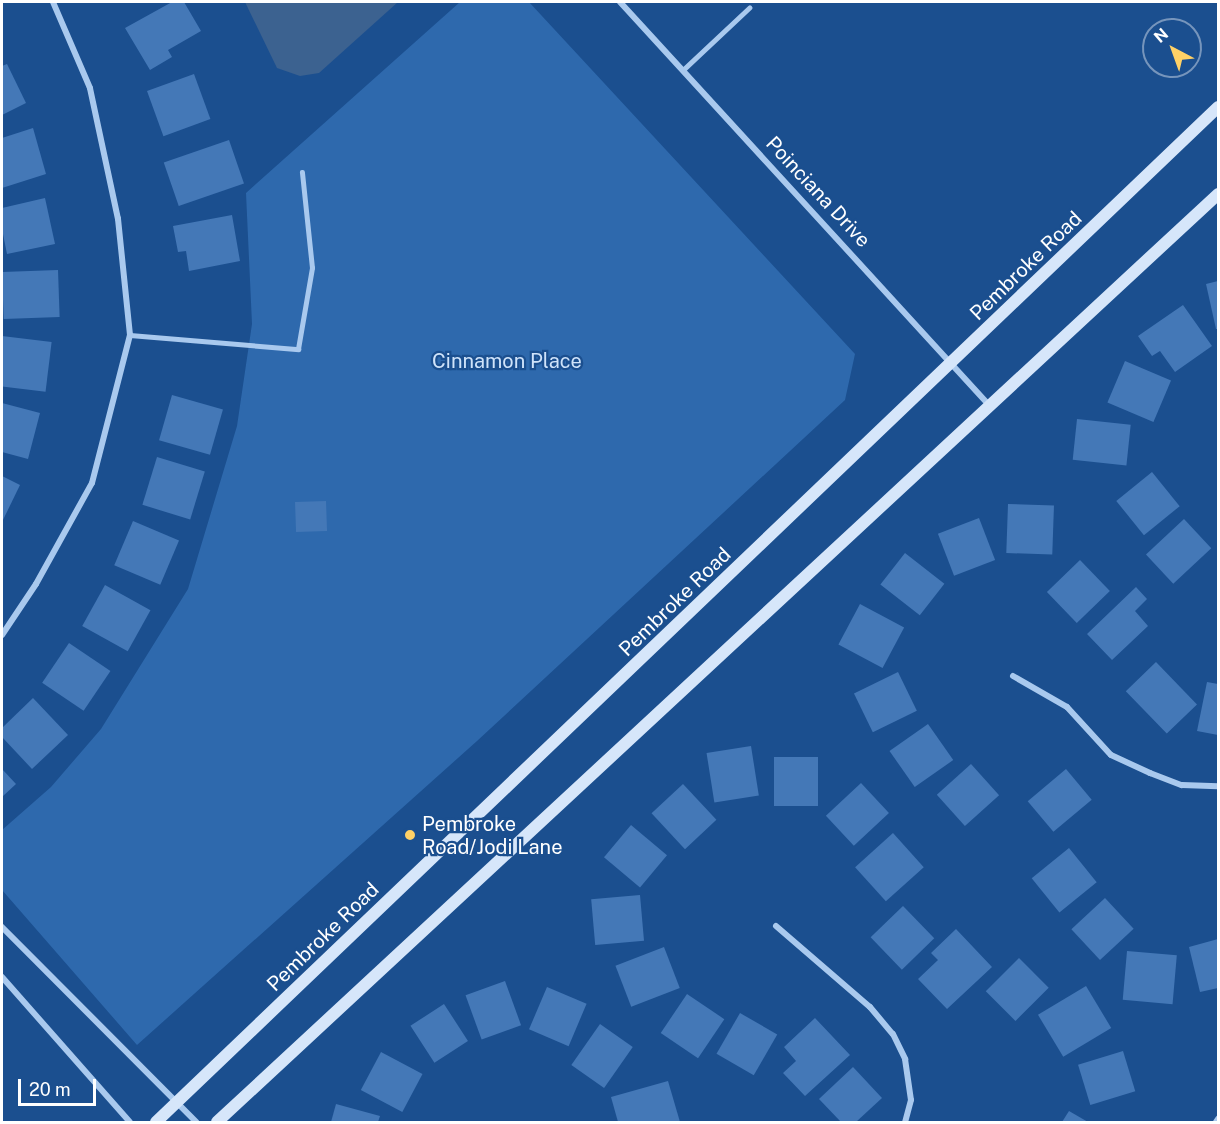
<!DOCTYPE html>
<style>
body{margin:0}
#map{position:relative;width:1220px;height:1124px;overflow:hidden;background:#1b4f8f;font-family:"Public Sans",sans-serif}
div>[style]{position:absolute}
.green>*{inset:0;background:#2e69ad}
.water>*{inset:0;background:#3c6290}
.building>*{inset:0;background:#4478b7;transform-origin:0 0}
.service>*{height:4.5px;margin:-2.25px;padding:0 2.25px;transform-origin:2.25px;border-radius:2.25px;background:#a9c9ee}
.minor>*{height:6px;margin:-3px;padding:0 3px;transform-origin:3px;border-radius:3px;background:#a9c9ee}
.secondary>*{height:12px;margin:-6px;padding:0 6px;transform-origin:6px;border-radius:6px;background:#d6e6fa}
.dots>*{width:16px;height:16px;translate:-50% -50%;box-sizing:border-box;border:3px solid #1b4f8f;border-radius:50%}
span{translate:-50% -50%;white-space:nowrap;text-align:center;line-height:1.15;-webkit-text-stroke:4.5px #1b4f8f;paint-order:stroke}
.street-label{font-size:20px;color:#fff}
.park-label{font-size:20px;color:#cfe3fa}
.poi-label{font-size:20px;color:#fff}
.left{translate:0 -50%;text-align:left}
.frame{position:absolute;inset:0;border:3px solid #fff;pointer-events:none}
.north{position:absolute;left:1142px;top:18px;width:60px;height:60px;box-sizing:border-box;background:#1b4f8f;border:2px solid #7695bc;border-radius:50%;rotate:319deg;font-size:16px;font-weight:700;line-height:24px;text-align:center;color:#fff}
.north::after{content:'';display:block;margin:auto;width:21px;height:27px;background:#ffd166;clip-path:polygon(50% 0,100% 100%,50% 72%,0 100%)}
.scale{position:absolute;left:18px;top:1079px;width:78px;height:27px;box-sizing:border-box;border:3px solid #fff;border-top:0;padding-left:8px;font-size:18px;line-height:21px;white-space:nowrap;color:#fff;-webkit-text-stroke:4px #1b4f8f;paint-order:stroke}
</style>
<div id="map">
<div class="green">
<i style="clip-path:polygon(460px 2px,529px 2px,855px 354px,845px 400px,477px 741px,137px 1045px,2px 890px,2px 830px,51px 787px,101px 729px,188px 589px,237px 426px,252px 324px,246px 193px)"></i>
</div>
<div class="water">
<i style="clip-path:polygon(245px 2px,398px 2px,319px 73px,300px 76px,277px 68px)"></i>
</div>
<div class="building">
<i style="clip-path:polygon(172px 2px,184px 2px,201px 31px,168px 50px,172px 57px,150px 70px,125px 28px)"></i>
<i style="clip-path:polygon(7px 64px,26px 103px,2px 115px,2px 66px)"></i>
<i style="left:194px;top:74px;width:48px;height:50px;rotate:70deg"></i>
<i style="clip-path:polygon(33px 128px,46px 174px,2px 188px,2px 138px)"></i>
<i style="left:229px;top:140px;width:46px;height:69px;rotate:71deg"></i>
<i style="clip-path:polygon(45px 198px,55px 244px,7px 254px,2px 229px,2px 208px)"></i>
<i style="clip-path:polygon(232px 215px,240px 261px,189px 271px,186px 251px,178px 252px,173px 226px)"></i>
<i style="left:58px;top:270px;width:47px;height:56px;rotate:88deg"></i>
<i style="clip-path:polygon(1218px 281px,1218px 329px,1216px 329px,1206px 284px)"></i>
<i style="clip-path:polygon(1183px 305px,1212px 346px,1175px 372px,1160px 351px,1152px 356px,1138px 336px)"></i>
<i style="left:2px;top:336px;width:50px;height:50px;rotate:7deg"></i>
<i style="left:1125px;top:361px;width:50px;height:45px;rotate:23deg"></i>
<i style="left:172px;top:395px;width:53px;height:47px;rotate:16deg"></i>
<i style="clip-path:polygon(2px 403px,40px 413px,28px 459px,2px 452px)"></i>
<i style="left:1077px;top:419px;width:54px;height:41px;rotate:6deg"></i>
<i style="left:157px;top:457px;width:50px;height:50px;rotate:17deg"></i>
<i style="left:1152px;top:472px;width:44px;height:46px;rotate:51deg"></i>
<i style="clip-path:polygon(2px 476px,20px 485px,2px 522px)"></i>
<i style="left:326px;top:501px;width:30px;height:31px;rotate:88deg"></i>
<i style="left:1008px;top:504px;width:46px;height:49px;rotate:2deg"></i>
<i style="left:979px;top:518px;width:45px;height:44px;rotate:69deg"></i>
<i style="left:1184px;top:519px;width:40px;height:52px;rotate:47deg"></i>
<i style="left:133px;top:521px;width:50px;height:48px;rotate:23deg"></i>
<i style="left:905px;top:553px;width:50px;height:40px;rotate:38deg"></i>
<i style="left:1080px;top:560px;width:43px;height:46px;rotate:46deg"></i>
<i style="left:105px;top:585px;width:52px;height:47px;rotate:29deg"></i>
<i style="clip-path:polygon(1136px 587px,1147px 599px,1135px 611px,1148px 626px,1112px 660px,1087px 634px)"></i>
<i style="left:860px;top:604px;width:50px;height:46px;rotate:28deg"></i>
<i style="left:69px;top:643px;width:50px;height:48px;rotate:34deg"></i>
<i style="left:1156px;top:662px;width:59px;height:42px;rotate:46deg"></i>
<i style="left:898px;top:672px;width:43px;height:49px;rotate:64deg"></i>
<i style="clip-path:polygon(1207px 682px,1218px 684px,1218px 735px,1197px 731px)"></i>
<i style="clip-path:polygon(33px 698px,68px 735px,32px 769px,2px 737px,2px 728px)"></i>
<i style="left:928px;top:724px;width:44px;height:47px;rotate:55deg"></i>
<i style="left:751px;top:746px;width:50px;height:45px;rotate:81deg"></i>
<i style="left:774px;top:757px;width:44px;height:49px"></i>
<i style="left:971px;top:764px;width:42px;height:46px;rotate:48deg"></i>
<i style="clip-path:polygon(2px 769px,16px 784px,2px 797px)"></i>
<i style="left:1066px;top:769px;width:40px;height:50px;rotate:50deg"></i>
<i style="left:861px;top:783px;width:41px;height:48px;rotate:47deg"></i>
<i style="left:683px;top:784px;width:49px;height:43px;rotate:47deg"></i>
<i style="left:631px;top:825px;width:47px;height:42px;rotate:40deg"></i>
<i style="left:893px;top:833px;width:46px;height:51px;rotate:48deg"></i>
<i style="left:1069px;top:848px;width:44px;height:48px;rotate:51deg"></i>
<i style="left:640px;top:895px;width:46px;height:49px;rotate:85deg"></i>
<i style="left:1105px;top:898px;width:42px;height:46px;rotate:47deg"></i>
<i style="left:903px;top:906px;width:45px;height:45px;rotate:46deg"></i>
<i style="clip-path:polygon(956px 929px,992px 967px,947px 1009px,918px 979px,938px 960px,931px 953px)"></i>
<i style="clip-path:polygon(1218px 939px,1218px 988px,1200px 992px,1189px 947px)"></i>
<i style="left:664px;top:947px;width:44px;height:52px;rotate:69deg"></i>
<i style="left:1127px;top:951px;width:50px;height:49px;rotate:5deg"></i>
<i style="left:1019px;top:958px;width:42px;height:47px;rotate:45deg"></i>
<i style="left:505px;top:981px;width:47px;height:42px;rotate:70deg"></i>
<i style="left:1086px;top:986px;width:49px;height:56px;rotate:59deg"></i>
<i style="left:547px;top:987px;width:43px;height:46px;rotate:23deg"></i>
<i style="left:687px;top:994px;width:45px;height:47px;rotate:34deg"></i>
<i style="left:444px;top:1004px;width:44px;height:40px;rotate:57deg"></i>
<i style="left:740px;top:1013px;width:43px;height:47px;rotate:30deg"></i>
<i style="clip-path:polygon(815px 1018px,850px 1055px,805px 1096px,783px 1073px,796px 1061px,784px 1047px)"></i>
<i style="left:600px;top:1024px;width:40px;height:50px;rotate:35deg"></i>
<i style="left:1123px;top:1051px;width:42px;height:47px;rotate:73deg"></i>
<i style="left:381px;top:1052px;width:47px;height:43px;rotate:28deg"></i>
<i style="clip-path:polygon(853px 1067px,882px 1098px,856px 1122px,841px 1122px,819px 1099px)"></i>
<i style="clip-path:polygon(668px 1081px,680px 1122px,618px 1122px,611px 1097px)"></i>
<i style="clip-path:polygon(336px 1104px,380px 1116px,378px 1122px,331px 1122px)"></i>
<i style="clip-path:polygon(1069px 1111px,1088px 1122px,1062px 1122px)"></i>
</div>
<div class="service">
<i style="left:683px;top:70px;width:91px;rotate:-43.2deg"></i>
<i style="left:130px;top:335px;width:169px;rotate:4.8deg"></i>
<i style="left:298px;top:349px;width:82px;rotate:-80.2deg"></i>
<i style="left:312px;top:268px;width:96px;rotate:-96deg"></i>
</div>
<div class="minor">
<i style="left:620px;top:2px;width:548px;rotate:47.52deg"></i>
<i style="left:2px;top:635px;width:61px;rotate:-56.3deg"></i>
<i style="left:36px;top:584px;width:115px;rotate:-61deg"></i>
<i style="left:92px;top:483px;width:153px;rotate:-75.6deg"></i>
<i style="left:130px;top:335px;width:117px;rotate:-95.9deg"></i>
<i style="left:118px;top:219px;width:134px;rotate:-102.1deg"></i>
<i style="left:90px;top:88px;width:94px;rotate:-113.3deg"></i>
<i style="left:1013px;top:676px;width:62px;rotate:29.9deg"></i>
<i style="left:1067px;top:707px;width:65px;rotate:47.5deg"></i>
<i style="left:1111px;top:755px;width:43px;rotate:24.8deg"></i>
<i style="left:1150px;top:773px;width:34px;rotate:21deg"></i>
<i style="left:1182px;top:785px;width:36px;rotate:2deg"></i>
<i style="left:776px;top:926px;width:124px;rotate:40.8deg"></i>
<i style="left:870px;top:1007px;width:35px;rotate:50deg"></i>
<i style="left:893px;top:1034px;width:28px;rotate:64deg"></i>
<i style="left:905px;top:1059px;width:41px;rotate:81.7deg"></i>
<i style="left:911px;top:1100px;width:23px;rotate:105deg"></i>
<i style="left:2px;top:927px;width:275px;rotate:45.1deg"></i>
<i style="left:2px;top:977px;width:193px;rotate:48.6deg"></i>
<i style="left:1216px;top:1122px;width:4px;rotate:-56deg"></i>
</div>
<div class="secondary">
<i style="left:156px;top:1122px;width:1469px;rotate:-43.7deg"></i>
<i style="left:217px;top:1122px;width:1365px;rotate:-42.83deg"></i>
</div>
<div class="dots">
<i style="left:410px;top:835px;background:#ffd166"></i>
</div>
<div class="street-label">
<span style="left:818px;top:192px;rotate:47deg">Poinciana Drive</span>
<span style="left:1026px;top:266px;rotate:-44deg">Pembroke Road</span>
<span style="left:675px;top:602px;rotate:-44deg">Pembroke Road</span>
<span style="left:323px;top:937px;rotate:-44deg">Pembroke Road</span>
</div>
<div class="park-label">
<span style="left:507px;top:361px">Cinnamon Place</span>
</div>
<div class="poi-label">
<span class="left" style="left:422px;top:836px">Pembroke<br>Road/Jodi Lane</span>
</div>
<div class="frame"></div>
<div class="north">N</div>
<div class="scale">20 m</div>
</div>
